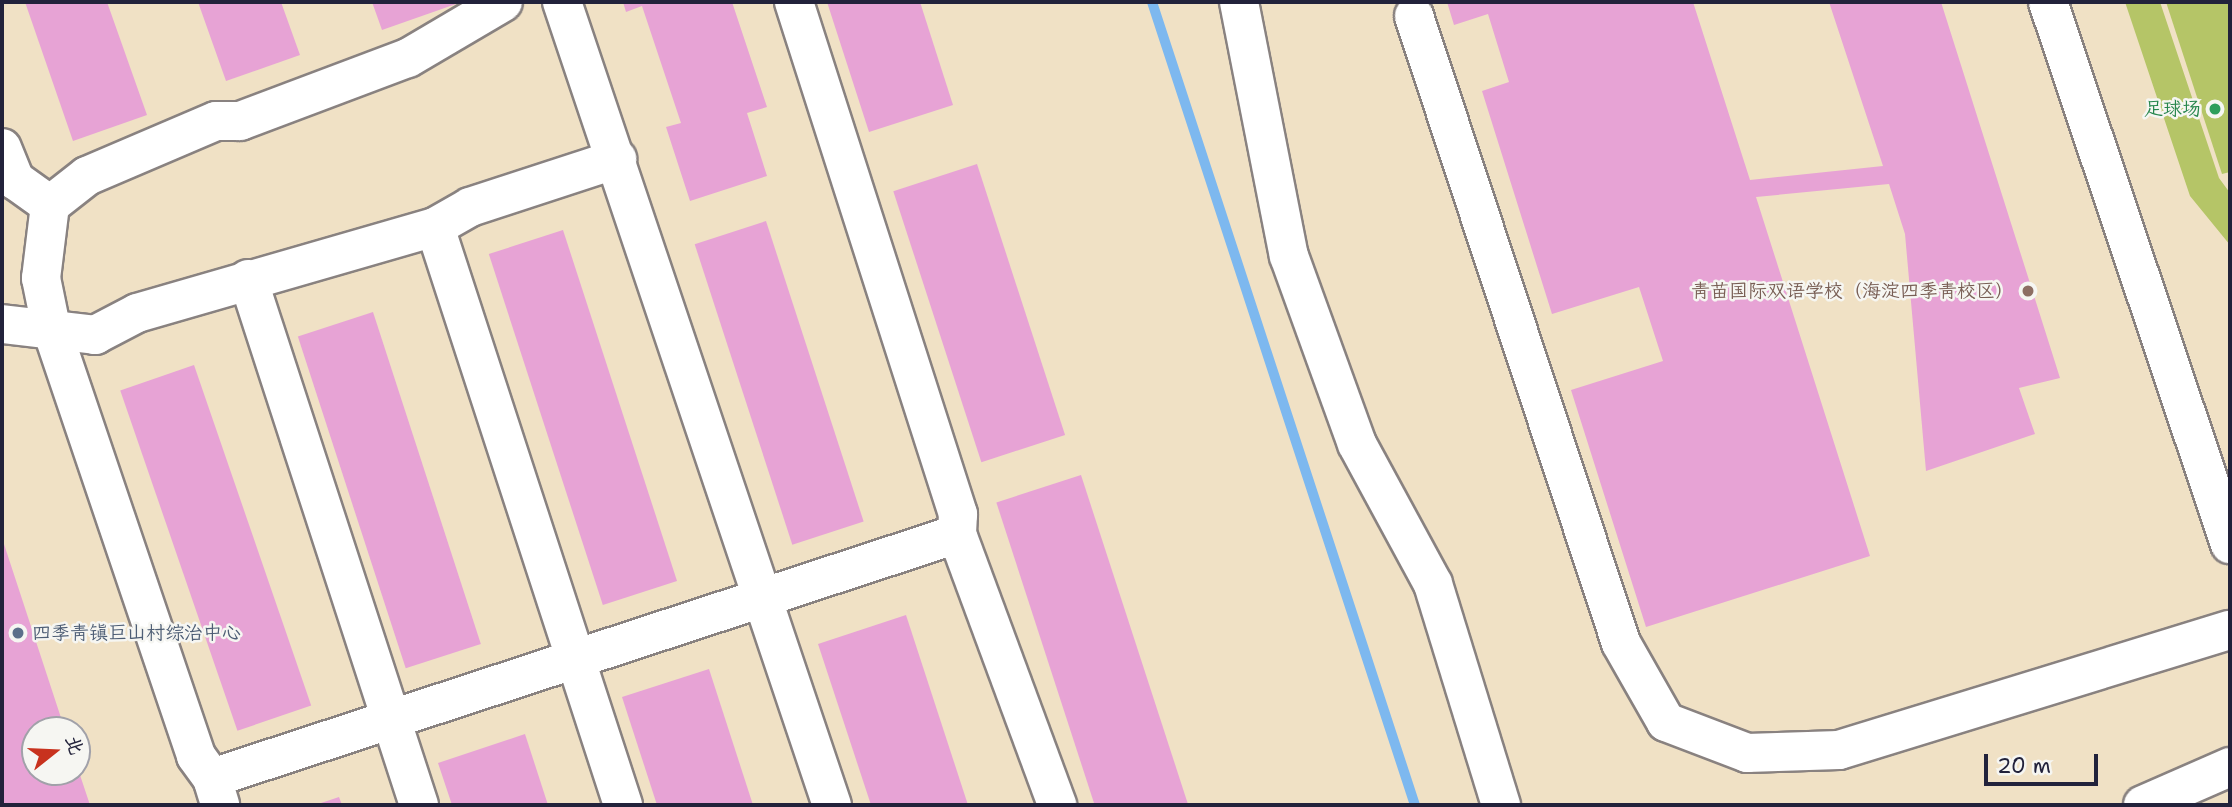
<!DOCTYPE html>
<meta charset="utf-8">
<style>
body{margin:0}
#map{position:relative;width:2232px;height:807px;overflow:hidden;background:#f0e1c5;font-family:"Shantell Sans","LXGW WenKai TC",sans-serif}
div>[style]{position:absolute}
.green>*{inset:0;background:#b5c567}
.stream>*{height:10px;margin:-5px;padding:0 5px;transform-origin:5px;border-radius:5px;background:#7db8ef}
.building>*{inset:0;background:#e7a3d5;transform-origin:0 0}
.roads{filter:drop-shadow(2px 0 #898280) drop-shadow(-2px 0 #898280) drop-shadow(0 2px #898280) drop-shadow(0 -2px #898280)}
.minor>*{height:38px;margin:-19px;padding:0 19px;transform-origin:19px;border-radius:19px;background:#fff}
.dots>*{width:19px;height:19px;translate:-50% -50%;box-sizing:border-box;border:4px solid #f6f6f2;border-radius:50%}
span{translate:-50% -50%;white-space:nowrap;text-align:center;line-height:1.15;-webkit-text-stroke:5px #f6f6f2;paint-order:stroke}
.leisure-label{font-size:19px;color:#27864d}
.right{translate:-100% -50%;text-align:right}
.education-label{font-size:19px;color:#785e54}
.service-label{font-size:19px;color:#4e5e75}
.left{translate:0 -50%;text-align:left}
.frame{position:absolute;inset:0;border:4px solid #22223b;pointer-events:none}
.north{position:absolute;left:21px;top:716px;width:70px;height:70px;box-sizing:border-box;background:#f6f6f2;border:2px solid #a1a1a9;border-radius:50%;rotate:72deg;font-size:19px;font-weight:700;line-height:28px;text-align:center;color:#22223b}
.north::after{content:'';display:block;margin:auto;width:24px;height:32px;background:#c8321e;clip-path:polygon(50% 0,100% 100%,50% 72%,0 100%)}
.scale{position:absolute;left:1984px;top:754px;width:114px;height:32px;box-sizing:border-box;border:4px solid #22223b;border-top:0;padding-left:9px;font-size:21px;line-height:24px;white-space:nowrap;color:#22223b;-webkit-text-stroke:5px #f6f6f2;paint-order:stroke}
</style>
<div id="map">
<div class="green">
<i style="clip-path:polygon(2125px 2px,2160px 2px,2219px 178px,2230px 193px,2230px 245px,2190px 196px)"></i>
<i style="clip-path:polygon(2166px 2px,2230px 2px,2230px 172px,2222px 174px)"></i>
</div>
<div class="stream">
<i style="left:1152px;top:2px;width:845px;rotate:71.87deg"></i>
</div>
<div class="building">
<i style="clip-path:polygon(25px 2px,107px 2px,147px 115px,73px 141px)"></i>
<i style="clip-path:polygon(198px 2px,281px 2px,300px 55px,226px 81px)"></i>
<i style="clip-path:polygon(372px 2px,455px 2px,456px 4px,382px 30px)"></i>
<i style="clip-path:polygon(623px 2px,732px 2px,767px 107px,747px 113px,767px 176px,690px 201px,666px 127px,681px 123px,642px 6px,626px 12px)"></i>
<i style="clip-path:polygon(827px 2px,920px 2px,953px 105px,869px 132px)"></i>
<i style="clip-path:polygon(1447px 2px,1693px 2px,1750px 180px,1883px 166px,1829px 2px,1941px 2px,2060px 378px,2019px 388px,2035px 434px,1926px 471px,1905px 234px,1889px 184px,1756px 197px,1870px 556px,1646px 627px,1571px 390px,1663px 361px,1639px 287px,1552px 314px,1482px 91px,1509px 82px,1488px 14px,1454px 25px)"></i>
<i style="left:977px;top:164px;width:285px;height:88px;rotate:72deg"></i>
<i style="left:766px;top:221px;width:316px;height:75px;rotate:72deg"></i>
<i style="left:563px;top:230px;width:369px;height:78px;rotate:72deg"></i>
<i style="left:373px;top:312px;width:349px;height:79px;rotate:72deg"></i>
<i style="left:194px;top:365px;width:360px;height:78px;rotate:71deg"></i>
<i style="left:1081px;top:475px;width:347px;height:89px;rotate:72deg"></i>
<i style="clip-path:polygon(2px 538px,65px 730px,35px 730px,35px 772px,79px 772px,90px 805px,2px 805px)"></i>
<i style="clip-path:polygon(906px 615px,968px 805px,871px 805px,818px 644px)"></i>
<i style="clip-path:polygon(709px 669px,753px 805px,657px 805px,622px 697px)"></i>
<i style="clip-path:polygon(525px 734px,548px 805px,452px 805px,438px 763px)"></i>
<i style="clip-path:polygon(339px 797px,342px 805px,315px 805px)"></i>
</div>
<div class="roads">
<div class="minor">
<i style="left:562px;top:2px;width:847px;rotate:71.42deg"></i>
<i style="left:794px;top:2px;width:538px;rotate:72.24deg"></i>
<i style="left:958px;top:514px;width:20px;rotate:93deg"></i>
<i style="left:957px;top:534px;width:289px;rotate:69.7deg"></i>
<i style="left:1239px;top:2px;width:259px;rotate:78.9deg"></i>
<i style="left:1289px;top:256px;width:200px;rotate:70.1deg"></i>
<i style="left:1357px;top:444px;width:159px;rotate:61.5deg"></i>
<i style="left:1433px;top:584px;width:231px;rotate:72.9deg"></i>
<i style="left:2048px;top:2px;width:572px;rotate:71.44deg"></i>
<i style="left:1414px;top:16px;width:660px;rotate:71.73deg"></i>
<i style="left:1621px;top:643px;width:91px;rotate:60.3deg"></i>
<i style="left:1666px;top:722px;width:87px;rotate:20.9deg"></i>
<i style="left:1747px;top:753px;width:92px;rotate:-1.9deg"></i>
<i style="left:1839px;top:750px;width:409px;rotate:-17.1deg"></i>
<i style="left:2px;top:148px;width:35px;rotate:68deg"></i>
<i style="left:15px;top:180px;width:43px;rotate:35.5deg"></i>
<i style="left:50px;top:205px;width:47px;rotate:-38.1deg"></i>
<i style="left:87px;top:176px;width:140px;rotate:-23.1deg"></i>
<i style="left:216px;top:121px;width:24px"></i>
<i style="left:240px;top:121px;width:179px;rotate:-20.6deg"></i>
<i style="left:408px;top:58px;width:110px;rotate:-30.5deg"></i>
<i style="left:50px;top:205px;width:74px;rotate:97deg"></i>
<i style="left:41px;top:278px;width:50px;rotate:78.5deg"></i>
<i style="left:51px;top:327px;width:453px;rotate:71.3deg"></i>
<i style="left:196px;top:756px;width:27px;rotate:54deg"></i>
<i style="left:212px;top:778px;width:28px;rotate:73deg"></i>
<i style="left:435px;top:227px;width:608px;rotate:71.98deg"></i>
<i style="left:248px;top:279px;width:553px;rotate:71.99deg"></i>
<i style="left:2px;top:324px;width:94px;rotate:6.7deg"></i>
<i style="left:95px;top:335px;width:47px;rotate:-27.6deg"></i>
<i style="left:137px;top:313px;width:310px;rotate:-16.1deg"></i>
<i style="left:435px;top:227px;width:40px;rotate:-29.7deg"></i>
<i style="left:470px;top:207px;width:155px;rotate:-18.1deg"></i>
<i style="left:212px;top:778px;width:784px;rotate:-18.13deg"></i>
<i style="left:2143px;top:805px;width:95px;rotate:-23.6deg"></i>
</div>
</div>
<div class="dots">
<i style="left:2215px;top:109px;background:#2e9e5b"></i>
<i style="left:2028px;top:291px;background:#8d6e63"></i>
<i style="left:18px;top:633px;background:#5c6f8a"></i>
</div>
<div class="leisure-label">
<span class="right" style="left:2201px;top:109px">足球场</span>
</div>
<div class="education-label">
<span class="right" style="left:2014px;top:291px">青苗国际双语学校（海淀四季青校区）</span>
</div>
<div class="service-label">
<span class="left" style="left:32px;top:633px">四季青镇巨山村综治中心</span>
</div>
<div class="frame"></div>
<div class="north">北</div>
<div class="scale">20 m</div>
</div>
